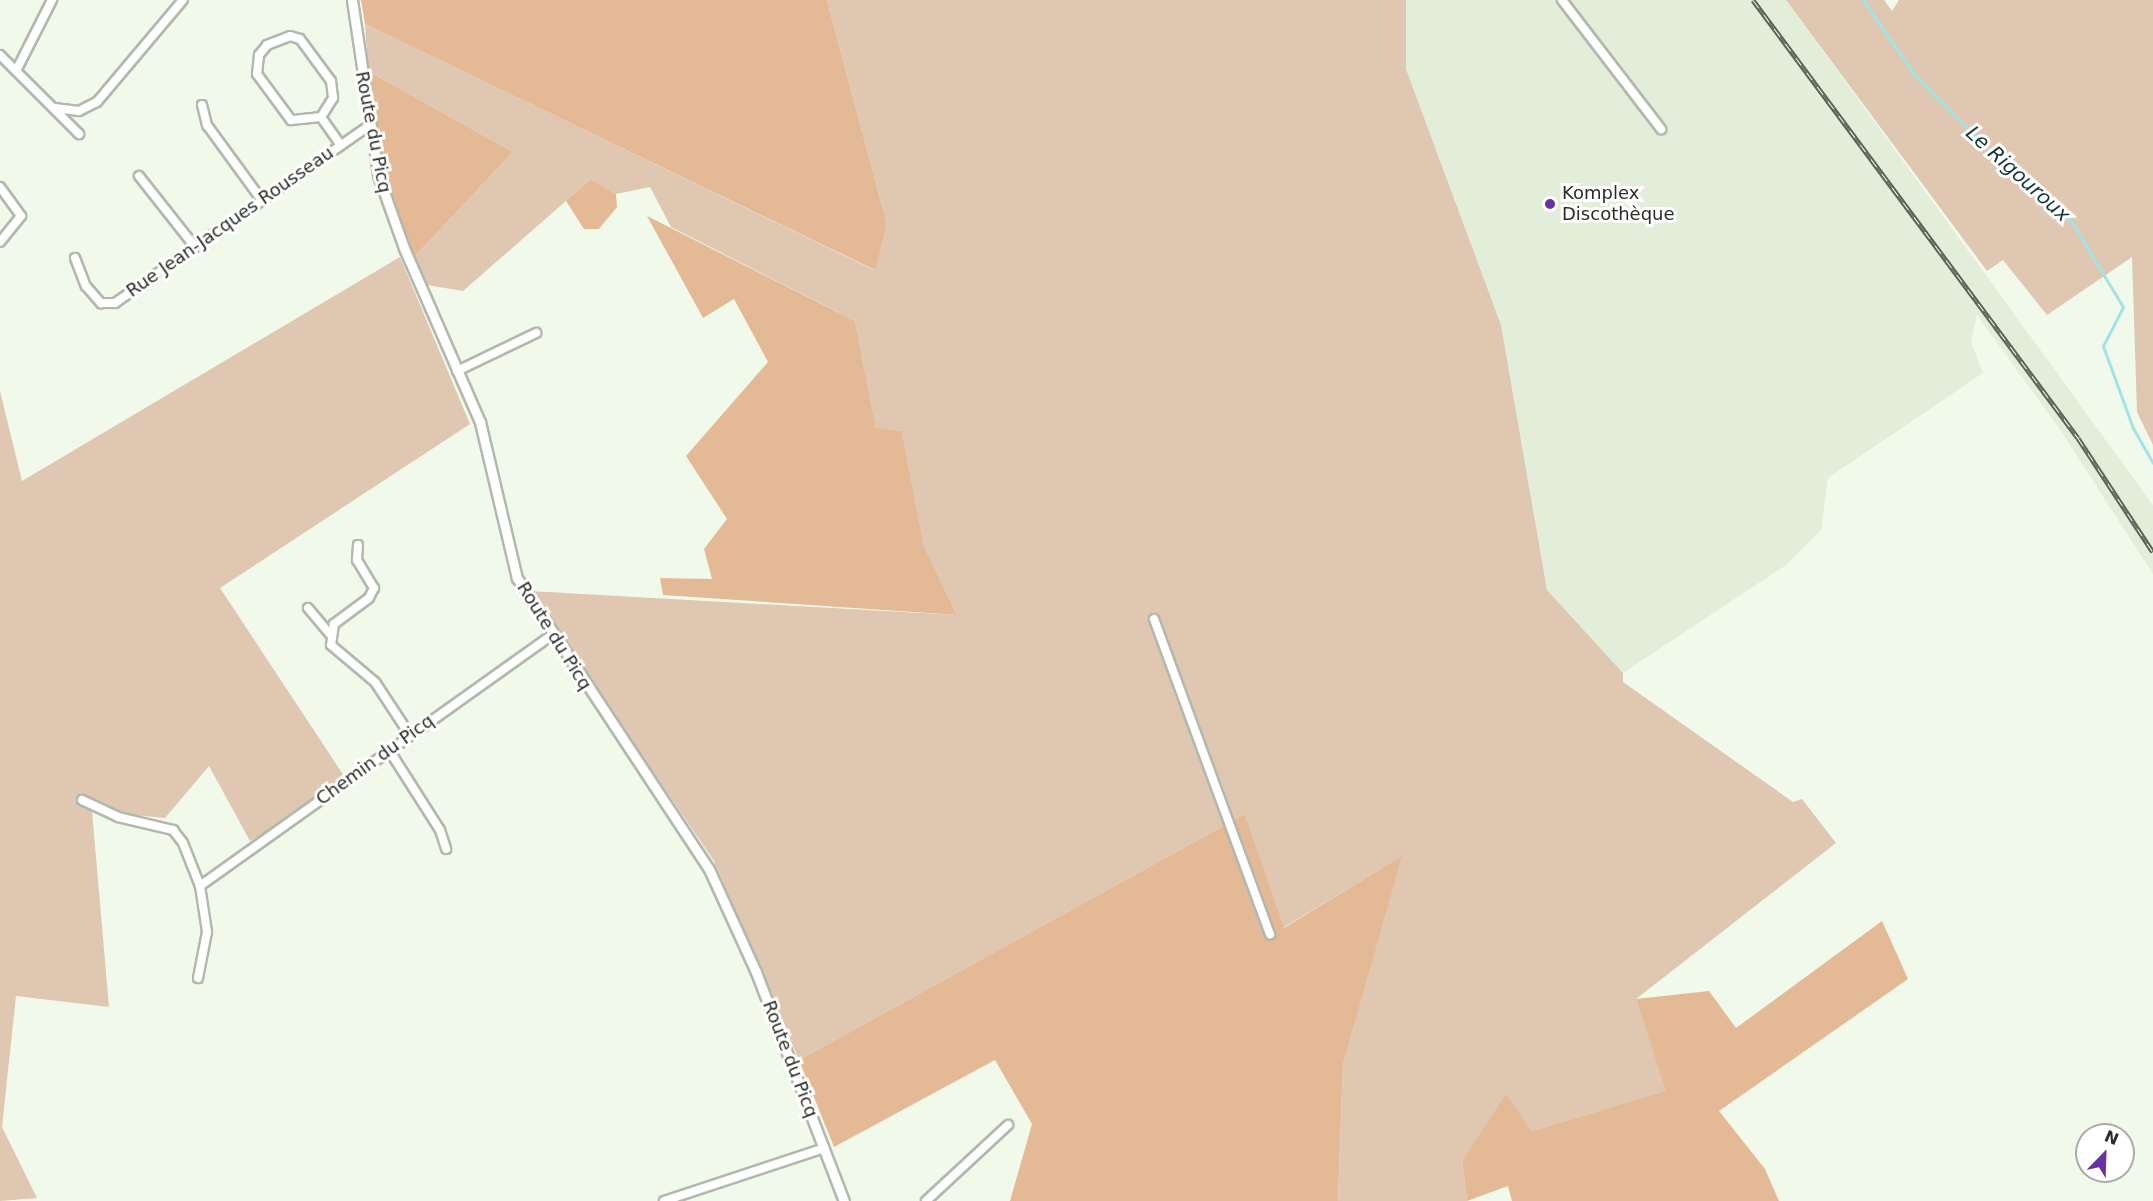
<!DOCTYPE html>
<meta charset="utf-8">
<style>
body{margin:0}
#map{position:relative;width:2153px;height:1201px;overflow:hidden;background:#f1f9eb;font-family:"DejaVu Sans",sans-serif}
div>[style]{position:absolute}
.built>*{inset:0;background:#e3eeda}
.green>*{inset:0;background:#e0c7b1}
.forest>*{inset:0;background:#e4ba96}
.stream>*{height:3px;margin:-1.5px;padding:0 1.5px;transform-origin:1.5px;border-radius:1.5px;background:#a0e4e6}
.roads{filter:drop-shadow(2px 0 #b2b9ac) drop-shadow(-2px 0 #b2b9ac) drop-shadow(0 2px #b2b9ac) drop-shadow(0 -2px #b2b9ac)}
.minor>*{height:8px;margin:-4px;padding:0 4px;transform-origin:4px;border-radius:4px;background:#fff}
.tertiary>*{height:9px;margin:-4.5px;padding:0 4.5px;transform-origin:4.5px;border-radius:4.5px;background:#fff}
.rail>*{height:5px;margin-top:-2.5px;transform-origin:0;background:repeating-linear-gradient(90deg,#fff 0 9px,#5c6158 0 18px);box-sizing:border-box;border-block:2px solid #5c6158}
.dots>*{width:16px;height:16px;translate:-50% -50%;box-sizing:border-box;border:3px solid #fff;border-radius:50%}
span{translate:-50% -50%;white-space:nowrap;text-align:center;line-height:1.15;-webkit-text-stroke:6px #fff;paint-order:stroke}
.street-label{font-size:18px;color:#2a2d27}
.poi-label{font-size:18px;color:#2a2d27}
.left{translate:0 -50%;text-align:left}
.water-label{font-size:20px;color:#123435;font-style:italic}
.north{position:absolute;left:2075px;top:1123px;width:60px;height:60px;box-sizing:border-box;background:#fff;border:2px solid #aaaba9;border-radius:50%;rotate:23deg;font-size:16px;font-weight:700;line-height:24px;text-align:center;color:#2a2d27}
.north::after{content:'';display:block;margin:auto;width:21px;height:27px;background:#6731a8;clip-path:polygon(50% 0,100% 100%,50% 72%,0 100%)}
</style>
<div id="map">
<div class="built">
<i style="clip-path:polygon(1406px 0,1786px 0,2153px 505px,2153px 574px,2059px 428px,1977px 315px,1971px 342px,1983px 373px,1828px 478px,1821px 530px,1786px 565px,1623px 673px,1547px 590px,1501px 325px,1406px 69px)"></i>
</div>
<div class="green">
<i style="clip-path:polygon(827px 0,1406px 0,1406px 69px,1501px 325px,1547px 590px,1623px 673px,1623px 682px,1793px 802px,1802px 799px,1836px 843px,1636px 999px,1667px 1091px,1532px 1131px,1506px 1095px,1462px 1160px,1467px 1201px,1338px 1201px,1343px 1065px,1401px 857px,1283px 928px,1245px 814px,799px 1060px,714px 861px,530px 591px,957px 615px,924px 546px,902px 431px,876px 429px,855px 321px,671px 227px,650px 187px,616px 194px,591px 179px,463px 291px,427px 285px,414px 257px,513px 152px,368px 71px,365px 24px,874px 270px,887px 224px)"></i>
<i style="clip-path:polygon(1786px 0,1884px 0,1892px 11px,1899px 0,2153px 0,2153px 445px,2137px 412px,2132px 257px,2047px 315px,2003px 260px,1987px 271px)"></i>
<i style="clip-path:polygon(400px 257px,470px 424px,220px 588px,350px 785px,250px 841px,209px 766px,165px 818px,92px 811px,109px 1007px,16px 996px,2px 1127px,37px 1198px,0 1201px,0 391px,22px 481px)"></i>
</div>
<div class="forest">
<i style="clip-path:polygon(361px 0,827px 0,887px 224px,875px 270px,365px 24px)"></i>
<i style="clip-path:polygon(368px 71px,513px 152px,414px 257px,385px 177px)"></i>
<i style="clip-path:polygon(591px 179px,616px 194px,617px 207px,599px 229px,584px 229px,566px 201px)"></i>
<i style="clip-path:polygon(647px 216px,855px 321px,876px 428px,902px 431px,924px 546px,957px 615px,663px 595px,660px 578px,712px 579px,704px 549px,727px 519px,686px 456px,768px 362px,734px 299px,703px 318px)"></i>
<i style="clip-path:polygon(1245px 814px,1284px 928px,1402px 856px,1343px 1065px,1338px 1201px,1010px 1201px,1032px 1124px,995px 1060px,834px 1147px,799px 1060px)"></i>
<i style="clip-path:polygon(1882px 921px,1908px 979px,1719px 1111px,1765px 1169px,1779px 1201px,1512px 1201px,1508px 1186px,1467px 1201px,1462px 1160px,1506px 1094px,1532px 1131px,1666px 1091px,1636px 999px,1709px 991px,1736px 1028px)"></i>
</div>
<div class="stream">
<i style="left:1863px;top:0;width:91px;rotate:55.3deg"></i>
<i style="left:1915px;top:75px;width:149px;rotate:45.8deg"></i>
<i style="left:2019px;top:182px;width:65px;rotate:36.9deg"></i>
<i style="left:2071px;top:221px;width:100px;rotate:58.8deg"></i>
<i style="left:2123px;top:307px;width:44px;rotate:117.1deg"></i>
<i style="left:2103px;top:346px;width:87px;rotate:69.9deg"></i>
<i style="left:2133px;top:428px;width:40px;rotate:60.3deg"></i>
</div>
<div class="roads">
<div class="minor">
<i style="left:1562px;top:0;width:163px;rotate:52.5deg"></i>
<i style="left:290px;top:36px;width:10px;rotate:17deg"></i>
<i style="left:300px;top:39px;width:52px;rotate:53.6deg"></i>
<i style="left:331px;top:81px;width:17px;rotate:83deg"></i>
<i style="left:333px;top:98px;width:22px;rotate:122deg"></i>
<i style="left:321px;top:117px;width:30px;rotate:174deg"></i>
<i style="left:291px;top:120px;width:57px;rotate:-126.5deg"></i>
<i style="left:257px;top:74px;width:19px;rotate:-84deg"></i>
<i style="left:259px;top:55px;width:13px;rotate:-51deg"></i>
<i style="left:267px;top:45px;width:25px;rotate:-21deg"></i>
<i style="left:0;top:55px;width:112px;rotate:45deg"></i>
<i style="left:16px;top:71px;width:80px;rotate:-63.1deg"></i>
<i style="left:202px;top:105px;width:21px;rotate:76deg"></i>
<i style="left:207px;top:125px;width:92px;rotate:53.9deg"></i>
<i style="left:55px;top:108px;width:24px;rotate:7deg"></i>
<i style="left:79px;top:111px;width:20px;rotate:-27deg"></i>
<i style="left:97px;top:102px;width:133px;rotate:-49.9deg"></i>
<i style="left:321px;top:117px;width:33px;rotate:55deg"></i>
<i style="left:139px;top:176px;width:90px;rotate:51.7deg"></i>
<i style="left:0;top:187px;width:36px;rotate:54deg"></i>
<i style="left:21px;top:216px;width:33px;rotate:129deg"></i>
<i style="left:75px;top:258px;width:30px;rotate:69deg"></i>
<i style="left:86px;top:286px;width:23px;rotate:49deg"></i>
<i style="left:101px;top:303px;width:14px"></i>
<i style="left:115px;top:303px;width:311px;rotate:-34.9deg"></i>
<i style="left:457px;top:371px;width:88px;rotate:-25.7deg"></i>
<i style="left:358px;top:545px;width:15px;rotate:94deg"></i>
<i style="left:357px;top:560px;width:33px;rotate:59deg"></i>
<i style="left:374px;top:588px;width:11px;rotate:117deg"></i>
<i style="left:369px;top:598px;width:44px;rotate:143.4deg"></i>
<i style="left:334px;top:624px;width:21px;rotate:98deg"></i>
<i style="left:331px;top:645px;width:57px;rotate:40.1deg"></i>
<i style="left:375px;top:682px;width:64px;rotate:56.6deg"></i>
<i style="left:308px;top:608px;width:34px;rotate:50deg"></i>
<i style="left:1154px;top:619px;width:336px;rotate:69.8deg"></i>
<i style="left:389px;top:750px;width:95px;rotate:57.5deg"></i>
<i style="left:440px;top:830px;width:20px;rotate:72deg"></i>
<i style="left:82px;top:800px;width:40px;rotate:25deg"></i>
<i style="left:118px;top:817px;width:57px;rotate:13.3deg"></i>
<i style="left:173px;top:830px;width:16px;rotate:52deg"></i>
<i style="left:183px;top:843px;width:46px;rotate:68.4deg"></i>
<i style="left:200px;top:886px;width:47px;rotate:81.3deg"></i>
<i style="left:207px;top:932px;width:47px;rotate:101.1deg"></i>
<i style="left:200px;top:886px;width:430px;rotate:-35.5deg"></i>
<i style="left:664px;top:1201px;width:169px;rotate:-18.3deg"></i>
<i style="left:926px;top:1201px;width:112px;rotate:-42.8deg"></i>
</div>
<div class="tertiary">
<i style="left:352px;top:0;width:177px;rotate:81.5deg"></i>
<i style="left:378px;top:175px;width:77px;rotate:70.4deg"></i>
<i style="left:404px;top:248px;width:190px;rotate:66.4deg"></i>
<i style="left:480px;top:422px;width:160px;rotate:76.7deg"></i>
<i style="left:517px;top:578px;width:349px;rotate:56.6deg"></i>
<i style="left:709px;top:869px;width:113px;rotate:65.5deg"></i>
<i style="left:756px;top:972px;width:245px;rotate:69deg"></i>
</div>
</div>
<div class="rail">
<i style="left:1753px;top:0;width:545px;rotate:53.42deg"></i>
<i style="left:2078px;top:438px;width:136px;rotate:56.7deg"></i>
</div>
<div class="dots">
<i style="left:1550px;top:204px;background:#6731a8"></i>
</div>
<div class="street-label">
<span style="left:373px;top:132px;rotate:79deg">Route du Picq</span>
<span style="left:230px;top:222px;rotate:-35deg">Rue Jean-Jacques Rousseau</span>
<span style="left:554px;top:636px;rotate:58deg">Route du Picq</span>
<span style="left:375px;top:760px;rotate:-36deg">Chemin du Picq</span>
<span style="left:790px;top:1059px;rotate:69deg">Route du Picq</span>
</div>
<div class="poi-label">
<span class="left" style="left:1562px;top:204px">Komplex<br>Discothèque</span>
</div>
<div class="water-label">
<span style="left:2018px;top:174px;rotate:42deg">Le Rigouroux</span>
</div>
<div class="north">N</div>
</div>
